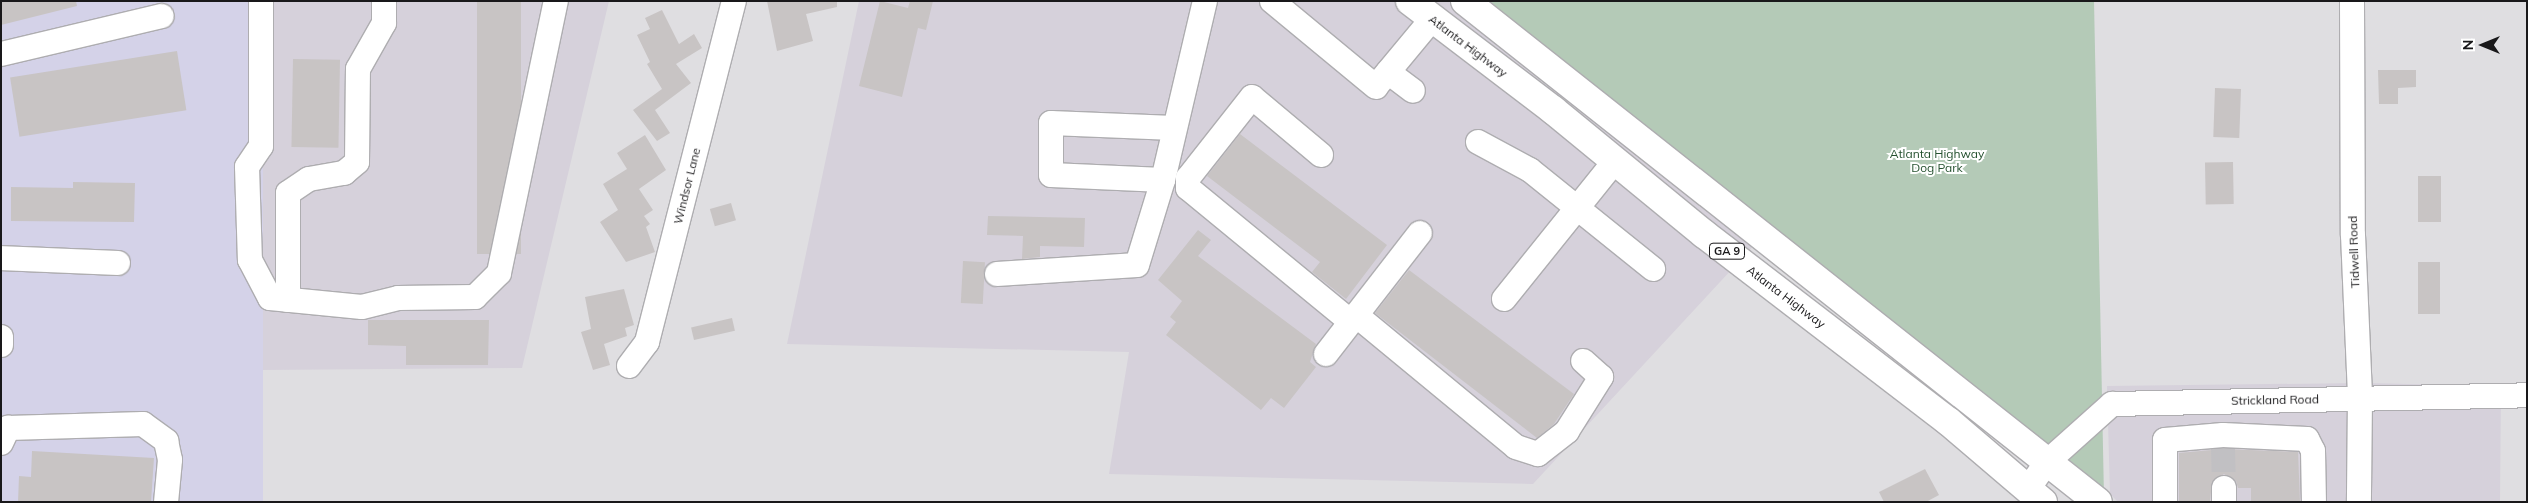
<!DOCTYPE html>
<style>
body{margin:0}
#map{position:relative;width:2528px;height:503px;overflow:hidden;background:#dfdee1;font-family:Mulish,sans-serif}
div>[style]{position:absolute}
.built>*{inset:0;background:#d6d1db}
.industrial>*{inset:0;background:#d4d2e8;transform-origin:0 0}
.green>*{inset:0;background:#b4cab7}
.building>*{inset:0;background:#c8c4c4;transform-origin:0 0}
.minor-tunnel>*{height:24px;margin-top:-12px;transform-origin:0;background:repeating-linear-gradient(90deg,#c1c0c3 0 24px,transparent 0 36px)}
.roads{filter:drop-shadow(1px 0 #aeadb0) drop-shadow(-1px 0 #aeadb0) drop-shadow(0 1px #aeadb0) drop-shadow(0 -1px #aeadb0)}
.minor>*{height:24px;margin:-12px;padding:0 12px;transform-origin:12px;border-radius:12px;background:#fff}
.major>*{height:28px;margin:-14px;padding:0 14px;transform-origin:14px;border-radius:14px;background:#fff}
span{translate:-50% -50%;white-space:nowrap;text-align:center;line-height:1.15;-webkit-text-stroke:4px #fff;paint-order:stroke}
.shield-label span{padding:1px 4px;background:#fff;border:1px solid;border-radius:4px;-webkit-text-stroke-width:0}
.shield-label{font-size:11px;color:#19181a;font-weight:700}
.street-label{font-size:12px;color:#19181a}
.park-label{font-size:12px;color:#25512f}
.frame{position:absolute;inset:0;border:2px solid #19181a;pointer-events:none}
.north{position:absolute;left:2458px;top:20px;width:50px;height:50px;-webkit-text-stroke:4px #fff;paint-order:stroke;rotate:270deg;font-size:14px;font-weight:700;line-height:20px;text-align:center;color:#19181a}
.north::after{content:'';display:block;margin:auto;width:18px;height:22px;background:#19181a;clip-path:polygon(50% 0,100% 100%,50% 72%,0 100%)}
</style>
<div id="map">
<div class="built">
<i style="clip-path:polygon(263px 1px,609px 1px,522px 368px,262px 370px)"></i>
<i style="clip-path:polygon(859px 1px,1480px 1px,1770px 228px,1533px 484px,1109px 474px,1129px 352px,787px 344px)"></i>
<i style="clip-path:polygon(2362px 383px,2501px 386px,2500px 502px,2118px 502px,2110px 494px,2107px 386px)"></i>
</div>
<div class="industrial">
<i style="left:1px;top:1px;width:262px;height:501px"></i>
</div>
<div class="green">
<i style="clip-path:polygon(1477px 1px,2094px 1px,2104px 497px)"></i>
</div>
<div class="building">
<i style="clip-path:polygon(1px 1px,76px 1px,77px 6px,1px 25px)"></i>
<i style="left:477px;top:1px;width:44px;height:253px"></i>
<i style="clip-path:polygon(767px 1px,837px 1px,837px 7px,806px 14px,813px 41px,777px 51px)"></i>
<i style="clip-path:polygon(880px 1px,908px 8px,910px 1px,933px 1px,926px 30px,918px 28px,902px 97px,859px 86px)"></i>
<i style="clip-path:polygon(662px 10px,679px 44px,694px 34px,702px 48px,676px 64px,691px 83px,655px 110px,670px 133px,657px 141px,633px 110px,662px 89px,647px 64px,650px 62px,637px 35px,650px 29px,645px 18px)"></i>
<i style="left:177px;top:51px;width:60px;height:169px;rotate:81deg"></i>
<i style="left:293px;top:59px;width:47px;height:88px;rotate:1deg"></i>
<i style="clip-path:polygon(2378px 70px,2416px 70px,2416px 87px,2398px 88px,2398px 104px,2379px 104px)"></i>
<i style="left:2215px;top:88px;width:26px;height:49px;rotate:2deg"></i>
<i style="clip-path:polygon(1240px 134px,1387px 245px,1346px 299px,1312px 272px,1320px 262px,1207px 176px)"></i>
<i style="clip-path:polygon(645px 135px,666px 170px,639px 189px,653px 210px,644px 216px,650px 224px,646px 227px,655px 252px,626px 262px,600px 222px,618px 210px,603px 184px,627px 169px,617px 153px)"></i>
<i style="left:2233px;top:162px;width:42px;height:28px;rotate:89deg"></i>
<i style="left:2418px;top:176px;width:23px;height:46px"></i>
<i style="clip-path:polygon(73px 182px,135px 183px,134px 222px,11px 221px,11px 187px,73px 188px)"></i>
<i style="left:731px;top:203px;width:18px;height:22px;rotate:74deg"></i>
<i style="clip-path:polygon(988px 216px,1085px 218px,1084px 247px,1040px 246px,1040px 257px,1022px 259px,1023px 236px,987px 235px)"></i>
<i style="clip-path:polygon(1198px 230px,1211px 240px,1198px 256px,1316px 344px,1310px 362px,1316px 367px,1284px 408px,1271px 398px,1261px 410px,1166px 335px,1176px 322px,1170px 317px,1182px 301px,1158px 280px)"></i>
<i style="left:963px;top:261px;width:22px;height:42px;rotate:3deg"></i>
<i style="left:2418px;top:262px;width:22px;height:52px"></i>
<i style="clip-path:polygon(1409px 270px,1574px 394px,1554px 424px,1537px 438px,1375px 313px)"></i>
<i style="clip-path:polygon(624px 289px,634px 325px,625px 328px,627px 336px,604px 344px,610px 365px,593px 370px,581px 332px,591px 329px,585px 297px)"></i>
<i style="left:732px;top:318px;width:13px;height:42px;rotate:77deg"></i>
<i style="clip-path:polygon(368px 320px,489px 320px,488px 365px,406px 365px,406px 346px,368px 345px)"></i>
<i style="clip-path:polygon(2223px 449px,2298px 452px,2300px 502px,2251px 502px,2251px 488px,2238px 488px,2236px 481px,2224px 474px,2212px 482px,2210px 502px,2179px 502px,2179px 453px)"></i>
<i style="clip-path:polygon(32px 451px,154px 458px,151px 502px,18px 502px,19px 476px,31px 477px)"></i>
<i style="clip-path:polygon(1925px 469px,1939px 495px,1926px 502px,1884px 502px,1879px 492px)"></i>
</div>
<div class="minor-tunnel">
<i style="left:2223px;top:448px;width:40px;rotate:88.6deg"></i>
</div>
<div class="roads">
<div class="minor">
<i style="left:261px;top:1px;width:145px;rotate:90deg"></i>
<i style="left:261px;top:146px;width:25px;rotate:124deg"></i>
<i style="left:247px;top:167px;width:93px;rotate:88.2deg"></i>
<i style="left:250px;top:260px;width:43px;rotate:62.2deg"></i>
<i style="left:270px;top:298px;width:92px;rotate:5.6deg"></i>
<i style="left:362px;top:307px;width:37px;rotate:-14deg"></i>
<i style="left:398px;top:298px;width:77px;rotate:-0.7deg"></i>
<i style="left:475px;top:297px;width:34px;rotate:-45deg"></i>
<i style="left:499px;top:273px;width:278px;rotate:-78.2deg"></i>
<i style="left:1272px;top:1px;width:135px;rotate:39.6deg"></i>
<i style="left:2352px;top:1px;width:234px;rotate:89.8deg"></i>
<i style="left:2353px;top:235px;width:163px;rotate:87.5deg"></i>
<i style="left:2360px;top:398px;width:104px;rotate:90.6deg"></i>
<i style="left:1px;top:54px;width:165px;rotate:-13.3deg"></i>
<i style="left:1388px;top:72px;width:31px;rotate:37deg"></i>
<i style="left:1378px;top:84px;width:85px;rotate:-50.3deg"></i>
<i style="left:1478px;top:142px;width:59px;rotate:28.3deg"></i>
<i style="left:1530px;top:170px;width:158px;rotate:38.8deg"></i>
<i style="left:1321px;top:155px;width:90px;rotate:-140deg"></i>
<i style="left:1252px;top:97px;width:103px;rotate:128.3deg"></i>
<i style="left:1188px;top:178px;width:10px;rotate:90deg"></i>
<i style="left:1188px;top:188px;width:211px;rotate:39.4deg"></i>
<i style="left:1163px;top:180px;width:112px;rotate:-177.4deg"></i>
<i style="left:1051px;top:175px;width:52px;rotate:-90deg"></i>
<i style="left:1051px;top:123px;width:123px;rotate:2.3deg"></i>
<i style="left:1px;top:258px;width:117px;rotate:2.4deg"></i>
<i style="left:997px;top:274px;width:140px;rotate:-3.7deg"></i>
<i style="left:1137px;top:265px;width:89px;rotate:-73deg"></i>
<i style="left:1163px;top:180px;width:184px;rotate:-76.8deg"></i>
<i style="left:1504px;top:299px;width:177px;rotate:-51.2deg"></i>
<i style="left:288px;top:300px;width:107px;rotate:-90deg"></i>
<i style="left:288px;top:193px;width:25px;rotate:-34deg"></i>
<i style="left:309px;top:179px;width:36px;rotate:-10deg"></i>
<i style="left:344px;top:173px;width:17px;rotate:-40deg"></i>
<i style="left:357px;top:162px;width:93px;rotate:-89.4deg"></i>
<i style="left:358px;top:69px;width:53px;rotate:-60.5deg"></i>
<i style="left:384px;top:23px;width:22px;rotate:-90deg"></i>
<i style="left:1356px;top:315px;width:207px;rotate:39.5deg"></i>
<i style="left:1516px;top:447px;width:23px;rotate:18deg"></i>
<i style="left:1538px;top:454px;width:37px;rotate:-38deg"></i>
<i style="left:1567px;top:431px;width:64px;rotate:-57.8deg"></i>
<i style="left:1601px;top:377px;width:24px;rotate:-138deg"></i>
<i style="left:1px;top:337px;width:8px;rotate:90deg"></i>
<i style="left:1326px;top:354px;width:153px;rotate:-52.2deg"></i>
<i style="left:629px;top:366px;width:30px;rotate:-53deg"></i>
<i style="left:647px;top:342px;width:352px;rotate:-75.7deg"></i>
<i style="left:1px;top:443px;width:17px;rotate:-65deg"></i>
<i style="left:8px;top:428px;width:135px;rotate:-1.7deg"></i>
<i style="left:143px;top:424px;width:29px;rotate:36deg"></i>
<i style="left:166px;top:441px;width:19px;rotate:78deg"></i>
<i style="left:170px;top:460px;width:42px;rotate:95.4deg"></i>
<i style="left:2028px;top:489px;width:32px;rotate:-55deg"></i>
<i style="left:2046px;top:463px;width:89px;rotate:-41.8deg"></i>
<i style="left:2112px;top:404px;width:415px;rotate:-1.2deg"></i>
<i style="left:2165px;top:502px;width:62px;rotate:-90deg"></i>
<i style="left:2165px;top:440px;width:58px;rotate:-4.9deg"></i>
<i style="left:2223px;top:435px;width:84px;rotate:2.7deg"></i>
<i style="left:2307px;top:439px;width:13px;rotate:63deg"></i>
<i style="left:2313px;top:451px;width:51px;rotate:88.9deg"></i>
<i style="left:2224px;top:502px;width:14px;rotate:-90deg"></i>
</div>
<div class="major">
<i style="left:1410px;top:1px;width:180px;rotate:37.3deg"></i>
<i style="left:1553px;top:110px;width:195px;rotate:39.4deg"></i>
<i style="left:1704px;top:234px;width:307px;rotate:37.5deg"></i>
<i style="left:1948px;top:421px;width:125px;rotate:40.5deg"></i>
<i style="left:1465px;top:1px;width:807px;rotate:38.36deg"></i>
</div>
</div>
<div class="shield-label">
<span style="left:1727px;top:251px">GA 9</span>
</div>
<div class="street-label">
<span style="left:1468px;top:46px;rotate:37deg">Atlanta Highway</span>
<span style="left:687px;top:186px;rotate:-76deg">Windsor Lane</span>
<span style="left:2354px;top:252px;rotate:-92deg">Tidwell Road</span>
<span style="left:1786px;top:297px;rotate:37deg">Atlanta Highway</span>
<span style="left:2275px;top:400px;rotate:-1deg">Strickland Road</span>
</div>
<div class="park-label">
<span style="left:1937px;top:161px">Atlanta Highway<br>Dog Park</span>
</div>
<div class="frame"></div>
<div class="north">N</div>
</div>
